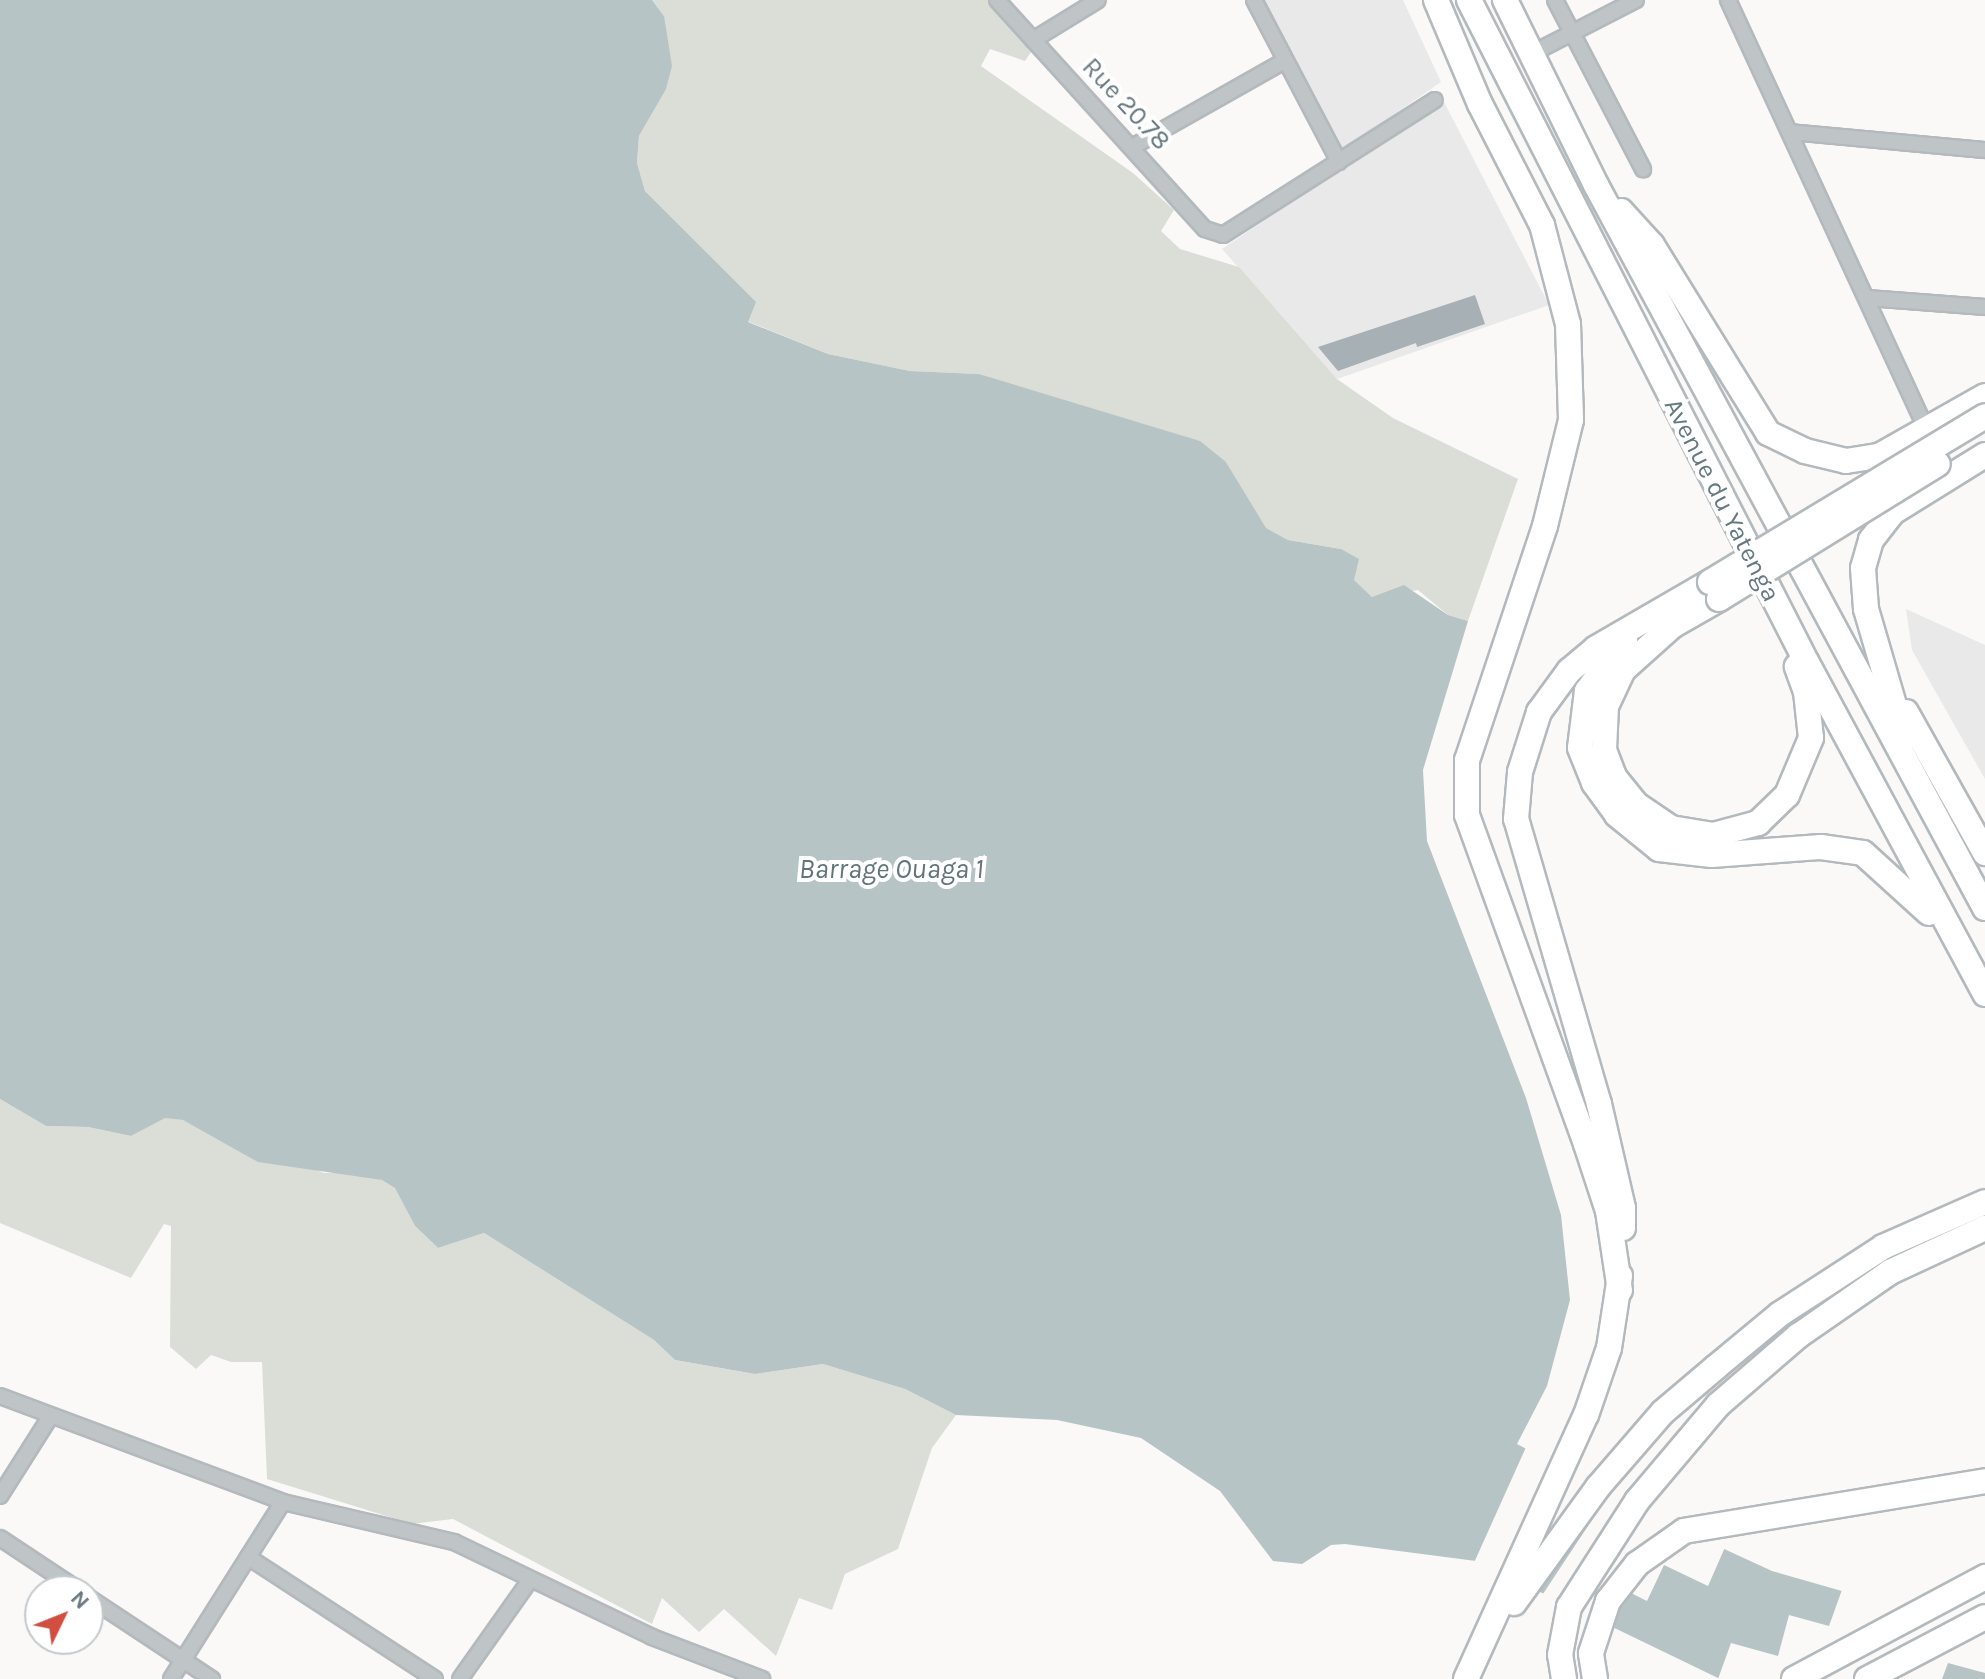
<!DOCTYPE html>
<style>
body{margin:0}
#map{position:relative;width:1985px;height:1679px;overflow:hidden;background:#faf9f8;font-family:Karla,sans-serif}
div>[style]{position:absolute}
.built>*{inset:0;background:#e8e9e8}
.green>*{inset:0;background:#dbded7}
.water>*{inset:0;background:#b7c4c6}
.pier>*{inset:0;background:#faf9f8}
.building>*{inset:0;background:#a7b0b4}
.roads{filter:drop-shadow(2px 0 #b3b9bc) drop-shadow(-2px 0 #b3b9bc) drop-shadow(0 2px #b3b9bc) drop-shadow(0 -2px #b3b9bc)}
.street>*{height:14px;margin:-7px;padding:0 7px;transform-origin:7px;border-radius:7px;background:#bfc5c7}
.primary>*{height:24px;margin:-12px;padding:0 12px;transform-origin:12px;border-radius:12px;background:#fff}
.bridges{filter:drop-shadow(2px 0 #b3b9bc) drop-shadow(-2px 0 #b3b9bc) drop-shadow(0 2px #b3b9bc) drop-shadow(0 -2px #b3b9bc)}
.primary-bridge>*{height:24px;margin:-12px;padding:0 12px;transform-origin:12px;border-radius:12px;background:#fff}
span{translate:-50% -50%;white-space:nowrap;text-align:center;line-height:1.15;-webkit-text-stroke:8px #fff;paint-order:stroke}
.street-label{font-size:26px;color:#677980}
.water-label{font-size:28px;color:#627679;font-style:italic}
.north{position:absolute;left:24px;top:1575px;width:80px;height:80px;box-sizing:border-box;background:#fff;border:2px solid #c2c9cc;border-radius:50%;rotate:47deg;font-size:22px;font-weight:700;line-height:32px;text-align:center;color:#677980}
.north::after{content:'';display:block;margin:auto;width:28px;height:36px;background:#d24e40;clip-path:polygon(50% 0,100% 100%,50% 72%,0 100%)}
</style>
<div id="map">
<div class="built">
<i style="clip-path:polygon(1263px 0,1403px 0,1441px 82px,1337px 154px)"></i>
<i style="clip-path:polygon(1443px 100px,1549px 305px,1337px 379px,1222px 249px)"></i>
<i style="clip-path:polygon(1906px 609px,1985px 645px,1985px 779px,1912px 650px)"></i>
</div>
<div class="green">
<i style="clip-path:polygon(652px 0,988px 0,1033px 49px,1025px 61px,990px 49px,981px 66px,1133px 173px,1174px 210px,1161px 231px,1180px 249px,1239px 267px,1337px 379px,1393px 418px,1518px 479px,1468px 621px,1448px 615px,1418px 590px,1372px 597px,1353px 580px,1341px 549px,1288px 540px,1265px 528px,1226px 462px,979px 374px,910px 371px,828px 354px,747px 321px,755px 302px,645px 191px,637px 163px,639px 136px,657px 104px,664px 16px)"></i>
<i style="clip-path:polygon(0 1099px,46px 1126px,88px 1127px,131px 1136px,165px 1117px,183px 1120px,324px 1173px,359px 1173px,382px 1180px,395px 1187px,415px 1226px,438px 1248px,484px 1233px,654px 1340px,675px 1360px,755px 1374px,823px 1364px,905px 1389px,956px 1415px,932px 1448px,898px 1549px,845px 1574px,832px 1610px,799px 1598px,776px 1656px,724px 1609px,699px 1632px,662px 1598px,652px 1624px,453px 1519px,412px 1524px,267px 1479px,262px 1362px,231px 1362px,211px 1355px,196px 1369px,170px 1347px,171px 1226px,164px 1224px,131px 1278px,0 1223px)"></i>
</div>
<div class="water">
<i style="clip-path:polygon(0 0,652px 0,664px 16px,672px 66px,666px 89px,639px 136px,637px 163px,645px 191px,756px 302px,748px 322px,828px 354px,910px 371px,979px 374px,1200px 441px,1226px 462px,1266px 528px,1288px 540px,1341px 549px,1359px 559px,1354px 580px,1372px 597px,1404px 585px,1448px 615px,1468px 621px,1423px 770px,1427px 841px,1526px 1098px,1561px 1215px,1570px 1300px,1547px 1386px,1517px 1444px,1657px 1518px,1772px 1571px,1985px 1632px,1985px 1679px,1720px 1679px,1476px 1561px,1345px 1544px,1331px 1545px,1302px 1564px,1273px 1561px,1220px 1491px,1141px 1438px,1057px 1420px,956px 1415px,905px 1389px,823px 1364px,755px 1374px,675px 1360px,654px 1340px,484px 1233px,438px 1248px,415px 1226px,395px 1188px,382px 1180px,258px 1162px,183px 1120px,165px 1118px,131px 1136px,88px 1127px,46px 1126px,0 1099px)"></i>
</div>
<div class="pier">
<i style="clip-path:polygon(1527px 1445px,1606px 1488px,1531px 1592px,1473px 1565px)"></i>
<i style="clip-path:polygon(1611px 1491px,1726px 1545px,1708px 1586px,1664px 1565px,1647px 1601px,1625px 1590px,1606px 1628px,1541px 1597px)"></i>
<i style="clip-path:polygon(1843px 1587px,1985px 1628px,1985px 1673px,1948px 1663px,1942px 1679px,1718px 1679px,1731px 1643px,1778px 1656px,1789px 1615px,1829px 1626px)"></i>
</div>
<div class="building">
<i style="clip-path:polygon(1475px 295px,1485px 324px,1417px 347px,1416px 343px,1338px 371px,1318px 347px)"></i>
</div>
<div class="roads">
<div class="street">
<i style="left:997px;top:0;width:309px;rotate:47.8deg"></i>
<i style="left:1205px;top:229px;width:19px;rotate:18deg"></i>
<i style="left:1223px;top:235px;width:251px;rotate:-32.5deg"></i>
<i style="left:1254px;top:0;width:183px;rotate:62.3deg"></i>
<i style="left:1555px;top:0;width:191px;rotate:62.5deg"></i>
<i style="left:1728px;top:0;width:472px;rotate:65.2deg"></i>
<i style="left:1033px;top:40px;width:76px;rotate:-31.6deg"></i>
<i style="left:1531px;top:54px;width:118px;rotate:-27.2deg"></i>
<i style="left:1790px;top:132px;width:196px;rotate:5.3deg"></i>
<i style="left:1134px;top:146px;width:172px;rotate:-29.5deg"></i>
<i style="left:1868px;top:298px;width:117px;rotate:4.4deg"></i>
<i style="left:0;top:1396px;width:302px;rotate:20.5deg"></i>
<i style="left:283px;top:1502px;width:176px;rotate:13.2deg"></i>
<i style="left:454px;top:1542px;width:220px;rotate:25.6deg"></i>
<i style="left:652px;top:1637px;width:118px;rotate:20.9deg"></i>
<i style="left:0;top:1496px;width:93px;rotate:-57.7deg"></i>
<i style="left:0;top:1538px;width:96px;rotate:33.5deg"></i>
<i style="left:248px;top:1557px;width:223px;rotate:33.1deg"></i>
<i style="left:88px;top:1597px;width:149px;rotate:33.5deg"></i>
<i style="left:171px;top:1679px;width:209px;rotate:-57.7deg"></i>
<i style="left:460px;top:1679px;width:121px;rotate:-54.7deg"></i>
</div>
<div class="primary">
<i style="left:1436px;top:0;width:113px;rotate:67.1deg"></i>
<i style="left:1480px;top:104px;width:136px;rotate:62.9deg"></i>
<i style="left:1542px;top:225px;width:102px;rotate:75.3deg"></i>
<i style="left:1568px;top:324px;width:96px;rotate:88.2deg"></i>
<i style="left:1571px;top:420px;width:109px;rotate:103.8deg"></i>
<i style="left:1545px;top:526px;width:247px;rotate:108.4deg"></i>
<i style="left:1467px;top:760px;width:55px;rotate:90deg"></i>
<i style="left:1467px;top:815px;width:350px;rotate:70.1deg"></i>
<i style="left:1586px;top:1144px;width:71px;rotate:71.8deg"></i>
<i style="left:1608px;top:1211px;width:80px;rotate:81.4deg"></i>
<i style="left:1469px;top:0;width:744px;rotate:62.99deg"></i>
<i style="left:1807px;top:663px;width:376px;rotate:61.7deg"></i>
<i style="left:1505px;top:0;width:206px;rotate:63.8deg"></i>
<i style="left:1596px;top:185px;width:821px;rotate:61.72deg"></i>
<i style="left:1621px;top:211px;width:46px;rotate:47.6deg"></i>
<i style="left:1652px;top:245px;width:221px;rotate:58.3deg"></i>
<i style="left:1768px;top:433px;width:41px;rotate:25.9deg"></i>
<i style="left:1805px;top:451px;width:42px;rotate:13.7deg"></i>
<i style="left:1846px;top:461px;width:33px;rotate:-9deg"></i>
<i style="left:1879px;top:456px;width:122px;rotate:-29.5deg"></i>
<i style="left:1719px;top:599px;width:54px;rotate:150.1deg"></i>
<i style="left:1672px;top:626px;width:66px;rotate:138.1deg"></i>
<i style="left:1623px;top:670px;width:40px;rotate:115deg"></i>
<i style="left:1606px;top:706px;width:44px;rotate:92.6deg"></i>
<i style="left:1604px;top:750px;width:30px;rotate:69deg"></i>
<i style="left:1615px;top:778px;width:35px;rotate:51deg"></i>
<i style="left:1637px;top:805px;width:41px;rotate:34.1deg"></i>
<i style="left:1671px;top:828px;width:43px;rotate:9.5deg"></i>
<i style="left:1713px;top:835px;width:47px;rotate:-14.9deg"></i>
<i style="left:1758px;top:823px;width:40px;rotate:-44deg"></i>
<i style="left:1787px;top:795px;width:62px;rotate:-67.2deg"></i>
<i style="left:1811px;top:738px;width:46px;rotate:-96.2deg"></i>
<i style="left:1806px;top:692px;width:27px;rotate:-110deg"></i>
<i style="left:1625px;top:640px;width:64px;rotate:126.7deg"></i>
<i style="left:1587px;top:691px;width:57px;rotate:97deg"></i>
<i style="left:1580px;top:748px;width:38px;rotate:68deg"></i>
<i style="left:1594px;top:783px;width:39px;rotate:54deg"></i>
<i style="left:1617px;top:815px;width:54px;rotate:39deg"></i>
<i style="left:1659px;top:849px;width:53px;rotate:6.5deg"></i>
<i style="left:1712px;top:855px;width:109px;rotate:-4.2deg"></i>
<i style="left:1821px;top:847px;width:42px;rotate:8.1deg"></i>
<i style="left:1863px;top:853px;width:89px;rotate:42.3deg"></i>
<i style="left:1906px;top:712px;width:162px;rotate:60.7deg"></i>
<i style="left:1904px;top:739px;width:135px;rotate:-106.3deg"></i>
<i style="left:1866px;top:609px;width:41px;rotate:-94.2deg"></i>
<i style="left:1863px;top:568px;width:29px;rotate:-74deg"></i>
<i style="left:1871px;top:540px;width:36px;rotate:-52deg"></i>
<i style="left:1893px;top:512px;width:108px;rotate:-31.8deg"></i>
<i style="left:1623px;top:1228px;width:20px;rotate:-90deg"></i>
<i style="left:1623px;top:1208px;width:107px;rotate:-103deg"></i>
<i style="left:1599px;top:1104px;width:297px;rotate:-106.2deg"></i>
<i style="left:1516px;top:819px;width:47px;rotate:-85.1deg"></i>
<i style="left:1520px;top:772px;width:63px;rotate:-72.4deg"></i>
<i style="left:1539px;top:712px;width:51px;rotate:-53.8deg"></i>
<i style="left:1569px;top:671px;width:35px;rotate:-40deg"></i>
<i style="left:1596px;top:648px;width:132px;rotate:-30.1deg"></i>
<i style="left:1514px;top:1603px;width:143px;rotate:-54.1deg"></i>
<i style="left:1598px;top:1487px;width:99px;rotate:-49.1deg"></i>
<i style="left:1663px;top:1412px;width:70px;rotate:-40.3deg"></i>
<i style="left:1716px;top:1367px;width:83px;rotate:-39.6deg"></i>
<i style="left:1780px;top:1314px;width:123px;rotate:-33deg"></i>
<i style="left:1883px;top:1247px;width:111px;rotate:-23.8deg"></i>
<i style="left:1466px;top:1679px;width:290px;rotate:-65.6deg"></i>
<i style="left:1586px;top:1415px;width:71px;rotate:-71.1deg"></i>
<i style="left:1609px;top:1348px;width:73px;rotate:-81.3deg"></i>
<i style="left:1564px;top:1679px;width:24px;rotate:-99deg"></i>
<i style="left:1560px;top:1655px;width:49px;rotate:-79.4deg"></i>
<i style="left:1569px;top:1607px;width:126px;rotate:-57.3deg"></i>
<i style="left:1637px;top:1501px;width:126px;rotate:-49.8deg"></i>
<i style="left:1718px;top:1405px;width:106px;rotate:-40.8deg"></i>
<i style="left:1798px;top:1336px;width:112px;rotate:-34.8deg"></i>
<i style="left:1890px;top:1272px;width:105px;rotate:-24.9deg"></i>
<i style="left:1595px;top:1679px;width:26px;rotate:-99deg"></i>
<i style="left:1591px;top:1653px;width:55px;rotate:-71.9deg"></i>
<i style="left:1608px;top:1601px;width:47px;rotate:-51.9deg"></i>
<i style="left:1637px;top:1564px;width:57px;rotate:-35.1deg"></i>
<i style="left:1684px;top:1531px;width:305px;rotate:-9.4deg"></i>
<i style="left:1794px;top:1679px;width:217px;rotate:-28.1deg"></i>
<i style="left:1867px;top:1679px;width:133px;rotate:-27.7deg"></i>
</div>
</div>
<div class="bridges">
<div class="primary-bridge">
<i style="left:1710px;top:582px;width:321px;rotate:-31.1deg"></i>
<i style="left:1719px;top:599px;width:257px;rotate:-31.7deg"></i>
</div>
</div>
<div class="street-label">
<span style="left:1126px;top:104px;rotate:47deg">Rue 20.78</span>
<span style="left:1722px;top:500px;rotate:63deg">Avenue du Yatenga</span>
</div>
<div class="water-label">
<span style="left:891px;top:869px">Barrage Ouaga 1</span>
</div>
<div class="north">N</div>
</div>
